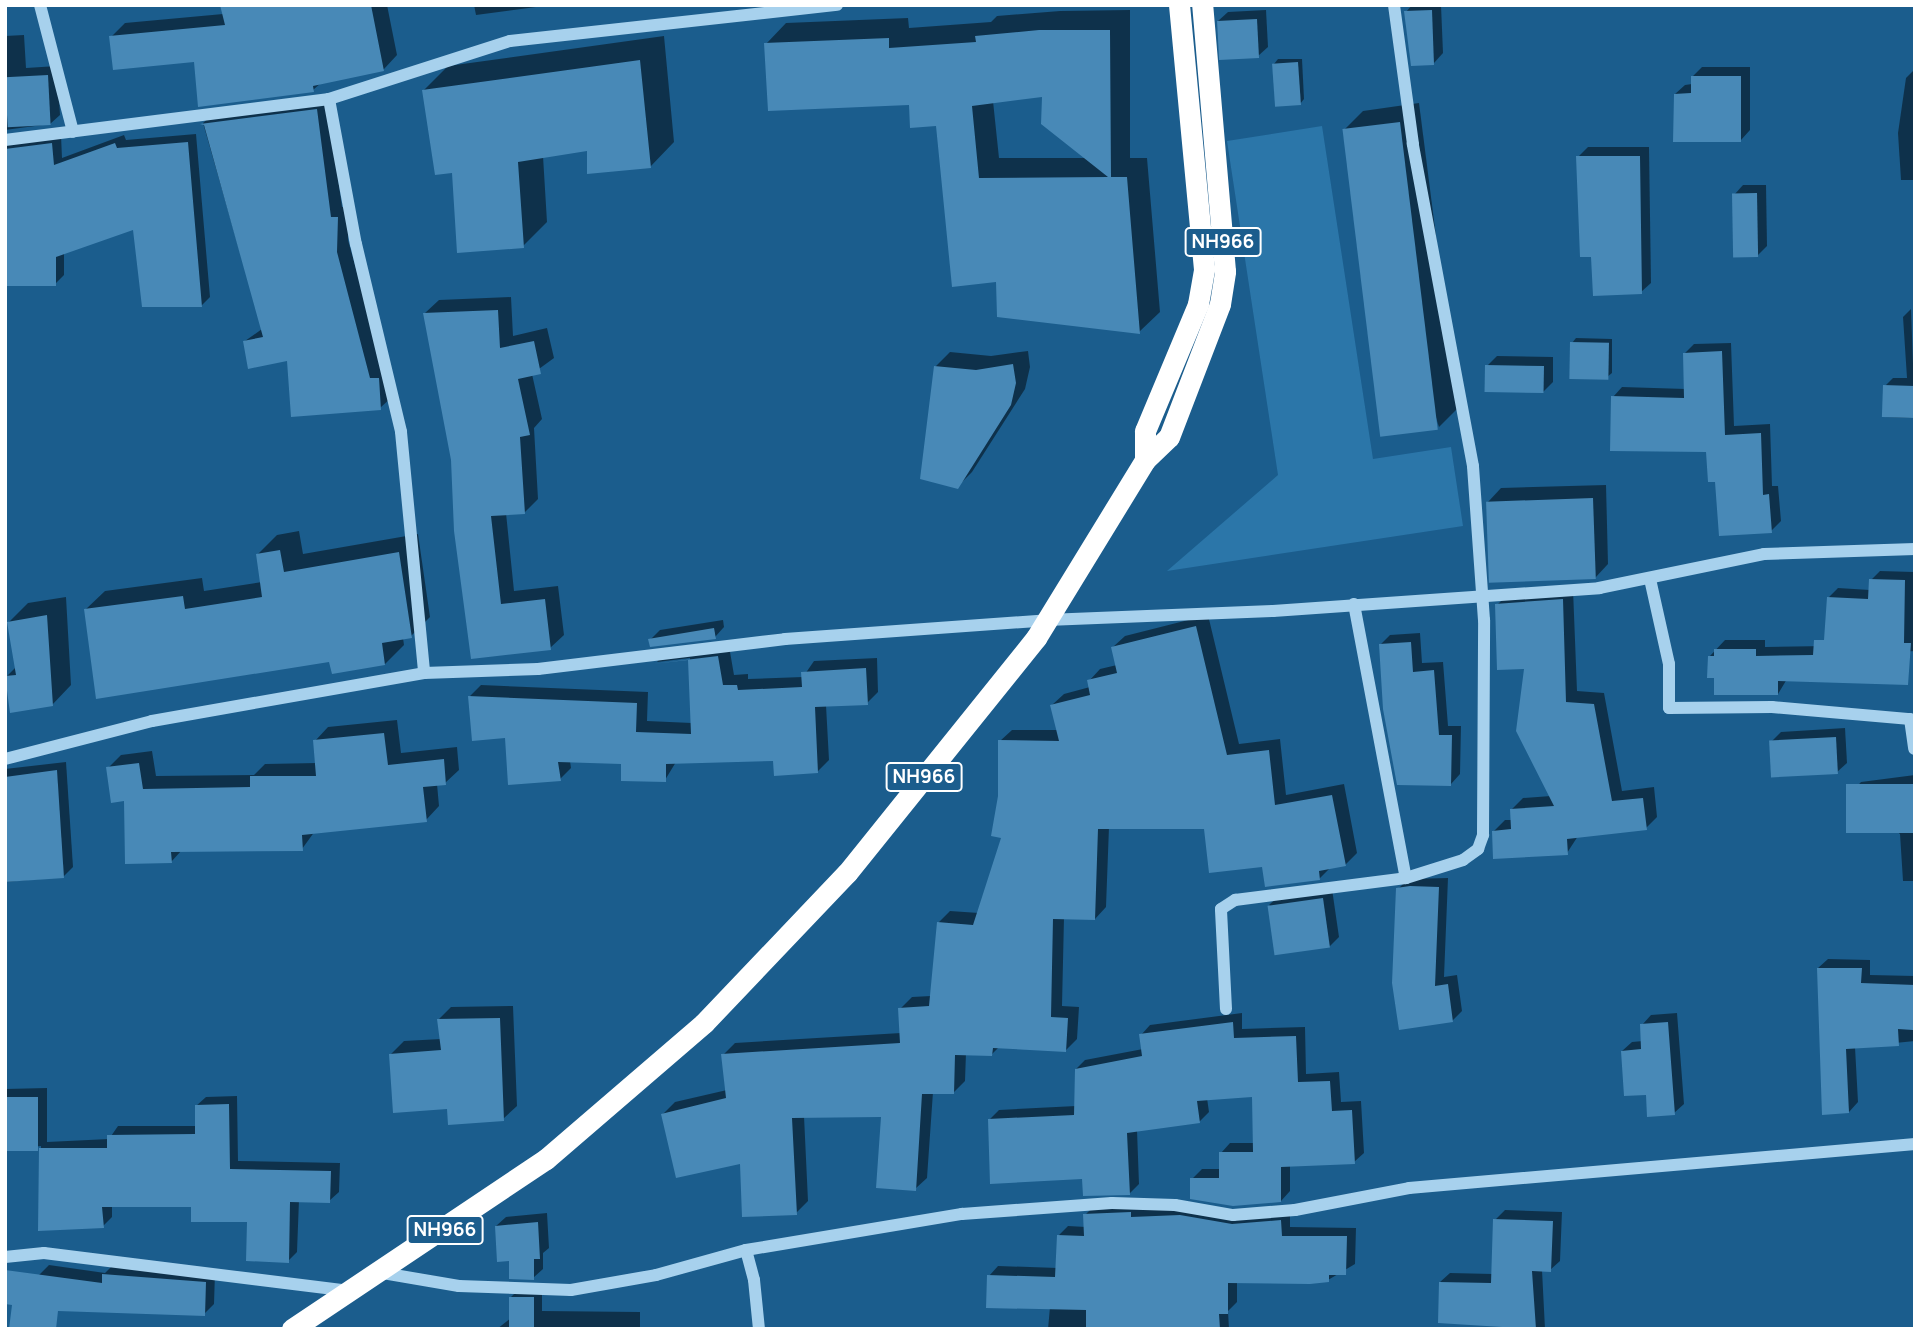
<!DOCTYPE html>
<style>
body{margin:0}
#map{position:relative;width:1920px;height:1334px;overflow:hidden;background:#1b5d8d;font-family:Manrope,sans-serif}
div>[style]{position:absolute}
.green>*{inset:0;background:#2b76a9}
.shadow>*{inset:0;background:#0007}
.building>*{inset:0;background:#4889b7;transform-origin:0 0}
.minor>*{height:12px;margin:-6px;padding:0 6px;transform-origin:6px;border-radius:6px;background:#a7d1ed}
.highway>*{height:21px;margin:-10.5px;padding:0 10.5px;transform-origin:10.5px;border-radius:10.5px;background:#fff}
span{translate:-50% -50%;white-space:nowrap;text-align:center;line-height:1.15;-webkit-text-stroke:5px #1b5d8d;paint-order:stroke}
.shield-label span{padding:2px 5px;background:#1b5d8d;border:2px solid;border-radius:5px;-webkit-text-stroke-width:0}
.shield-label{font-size:19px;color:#fff;font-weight:700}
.frame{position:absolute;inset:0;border:7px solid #fff;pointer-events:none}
</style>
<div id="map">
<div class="green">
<i style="clip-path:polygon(1322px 126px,1373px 459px,1451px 447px,1463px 526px,1167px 571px,1278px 475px,1227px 141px)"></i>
</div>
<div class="shadow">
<i style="clip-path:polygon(221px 5px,387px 5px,397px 55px,384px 69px,322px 82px,313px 90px,111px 37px,125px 23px,223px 14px)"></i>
<i style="clip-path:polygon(474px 5px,551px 5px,476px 15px)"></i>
<i style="clip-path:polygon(1412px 5px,1441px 5px,1443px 53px,1434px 63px,1406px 12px)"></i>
<i style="clip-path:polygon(evenodd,1130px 10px,1130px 158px,1147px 158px,1160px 312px,1139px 332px,998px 280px,938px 124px,911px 103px,766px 44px,786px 23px,908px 18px,909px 28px,991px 22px,997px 16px,1060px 11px,1130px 10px,1043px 95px,1087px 158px,999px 158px,993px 101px,1043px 95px)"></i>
<i style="clip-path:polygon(1266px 10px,1268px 47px,1258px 56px,1218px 21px,1228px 12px)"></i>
<i style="clip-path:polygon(24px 35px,26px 68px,57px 66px,60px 115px,50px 124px,5px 130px,5px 36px)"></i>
<i style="clip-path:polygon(664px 36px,674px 142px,650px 167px,588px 149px,543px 156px,547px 222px,523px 246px,454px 170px,423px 91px,448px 66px)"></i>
<i style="clip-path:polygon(1278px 59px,1302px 59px,1304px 99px,1300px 104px,1274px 64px)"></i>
<i style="clip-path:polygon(1702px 67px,1750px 67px,1750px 130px,1741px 140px,1675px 94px,1685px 85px,1692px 84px,1692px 77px)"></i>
<i style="clip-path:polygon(1915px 69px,1915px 180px,1901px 180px,1898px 133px,1906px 78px)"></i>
<i style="clip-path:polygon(327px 99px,342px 207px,348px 207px,348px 240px,392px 397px,380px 408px,289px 359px,245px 341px,262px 329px,203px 123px,213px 114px)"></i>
<i style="clip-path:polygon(1419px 103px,1458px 408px,1439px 427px,1344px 130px,1363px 111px)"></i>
<i style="clip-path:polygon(5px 132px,12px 140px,61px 135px,62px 158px,124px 135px,126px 140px,196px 134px,210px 297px,201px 306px,134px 228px,64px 252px,64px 275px,55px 284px,5px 269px)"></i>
<i style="clip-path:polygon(1588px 147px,1649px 147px,1651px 283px,1641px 292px,1578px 157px)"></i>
<i style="clip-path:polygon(1743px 185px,1766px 185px,1767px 246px,1757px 256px,1734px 195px)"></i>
<i style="clip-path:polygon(511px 297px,513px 336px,547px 328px,554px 358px,532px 374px,542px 419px,534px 428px,538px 499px,525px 512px,506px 513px,514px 591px,558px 586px,564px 635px,550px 648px,472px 657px,453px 459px,425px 313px,439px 300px)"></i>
<i style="clip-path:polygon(1911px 309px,1915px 418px,1885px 417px,1885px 386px,1893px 378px,1907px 378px,1903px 317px)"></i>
<i style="clip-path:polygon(1576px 338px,1612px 339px,1612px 373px,1607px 377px,1572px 343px)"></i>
<i style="clip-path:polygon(1731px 343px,1734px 426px,1770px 424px,1772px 486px,1778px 486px,1781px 521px,1771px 531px,1717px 480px,1708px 451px,1613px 397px,1622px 387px,1686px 389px,1685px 353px,1694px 344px)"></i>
<i style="clip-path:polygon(1028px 351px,1030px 367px,1025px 389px,972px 472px,957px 487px,935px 367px,950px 352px,991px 356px)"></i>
<i style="clip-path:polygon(1497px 356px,1553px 357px,1553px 382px,1543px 392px,1487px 366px)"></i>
<i style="clip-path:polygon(1606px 485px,1608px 564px,1595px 578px,1488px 502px,1501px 488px)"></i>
<i style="clip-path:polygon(299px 531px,303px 554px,418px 534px,430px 617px,411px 636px,403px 638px,404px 645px,385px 664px,331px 660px,85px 610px,105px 591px,202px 578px,204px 591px,262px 582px,258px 554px,277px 535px)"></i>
<i style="clip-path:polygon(1880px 571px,1914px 572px,1915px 651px,1841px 656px,1787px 679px,1778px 694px,1716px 677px,1709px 657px,1725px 640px,1765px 640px,1765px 647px,1826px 646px,1828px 598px,1838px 588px,1870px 590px,1871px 580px)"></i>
<i style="clip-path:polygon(1573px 589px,1577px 691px,1604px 693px,1622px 791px,1654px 787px,1657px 817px,1646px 828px,1578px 836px,1567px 853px,1494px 831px,1505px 820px,1512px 820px,1512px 809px,1523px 798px,1551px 796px,1526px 667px,1497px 605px,1508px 594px)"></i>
<i style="clip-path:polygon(66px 597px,71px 685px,52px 705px,6px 677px,16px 667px,9px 622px,28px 603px)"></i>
<i style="clip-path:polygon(1208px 615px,1239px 744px,1280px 739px,1286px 795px,1344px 784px,1357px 853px,1345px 865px,1331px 867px,1319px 879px,1263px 866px,1206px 827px,1109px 827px,1106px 907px,1095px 919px,1064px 918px,1062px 1006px,1079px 1007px,1077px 1039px,1066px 1050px,999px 1047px,992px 1054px,966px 1053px,965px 1081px,953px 1093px,933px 1092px,927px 1178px,915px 1189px,883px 1115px,804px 1116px,808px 1201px,796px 1213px,741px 1161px,663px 1114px,675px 1102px,727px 1090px,723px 1055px,735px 1043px,901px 1033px,900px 1009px,912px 997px,931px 996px,939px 922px,950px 911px,979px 913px,1003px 836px,1000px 741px,1012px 730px,1058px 730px,1052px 705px,1064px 694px,1090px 687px,1089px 681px,1100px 669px,1117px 665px,1113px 647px,1125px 636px)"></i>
<i style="clip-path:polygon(723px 620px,724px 627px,715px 637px,650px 640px,660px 630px)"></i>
<i style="clip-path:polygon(1420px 633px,1422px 663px,1443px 662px,1448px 726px,1461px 726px,1460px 774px,1451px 784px,1380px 645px,1390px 635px)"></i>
<i style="clip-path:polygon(729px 646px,734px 675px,748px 674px,748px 679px,803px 677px,814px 661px,877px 658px,878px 692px,867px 703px,826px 705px,829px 760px,817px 772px,774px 759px,676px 762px,665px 780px,623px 763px,570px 761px,571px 768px,560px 779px,506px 736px,470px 696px,481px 685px,648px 692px,647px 721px,692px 723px,690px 658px,657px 662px,665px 653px)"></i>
<i style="clip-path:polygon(397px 720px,401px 753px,457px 747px,459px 770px,445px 783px,437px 784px,439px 806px,426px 820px,315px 831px,302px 849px,182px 850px,171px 862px,108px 768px,121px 755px,152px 751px,156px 776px,254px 775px,265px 764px,317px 763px,315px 741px,328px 727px)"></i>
<i style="clip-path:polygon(1845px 728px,1847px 763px,1837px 772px,1771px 742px,1781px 732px)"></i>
<i style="clip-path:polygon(66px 762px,73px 867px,63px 877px,5px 882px,5px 769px)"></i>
<i style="clip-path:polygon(1915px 775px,1915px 881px,1903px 881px,1900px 834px,1849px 795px,1861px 782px)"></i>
<i style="clip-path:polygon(1448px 878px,1444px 977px,1457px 975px,1462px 1011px,1452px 1021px,1401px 1028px,1398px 889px,1408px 879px)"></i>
<i style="clip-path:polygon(1332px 889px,1339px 937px,1329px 947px,1269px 905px,1279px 896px)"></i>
<i style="clip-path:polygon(1828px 959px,1870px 960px,1870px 975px,1915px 976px,1915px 1041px,1855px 1047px,1858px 1102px,1849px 1112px,1818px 968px)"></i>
<i style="clip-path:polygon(513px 1006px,517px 1106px,503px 1119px,449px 1108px,391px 1054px,404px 1041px,441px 1039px,438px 1020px,451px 1007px)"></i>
<i style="clip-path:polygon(1242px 1013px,1242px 1029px,1305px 1027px,1306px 1074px,1339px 1072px,1341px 1102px,1361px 1101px,1364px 1153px,1354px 1162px,1290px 1165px,1290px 1191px,1281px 1201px,1192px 1179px,1202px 1169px,1221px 1169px,1221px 1153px,1230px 1143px,1254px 1143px,1253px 1095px,1207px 1098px,1209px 1112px,1200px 1121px,1137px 1130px,1139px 1184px,1130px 1193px,1083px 1177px,989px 1120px,999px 1110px,1076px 1106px,1075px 1070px,1085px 1060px,1143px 1049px,1141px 1035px,1150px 1025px)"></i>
<i style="clip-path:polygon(1677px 1013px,1684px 1104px,1674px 1113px,1648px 1093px,1622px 1051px,1632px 1042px,1643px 1041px,1642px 1025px,1651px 1015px)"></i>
<i style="clip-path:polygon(47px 1088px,47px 1142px,109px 1139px,118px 1126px,197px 1126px,196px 1106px,206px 1097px,237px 1096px,238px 1161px,340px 1163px,339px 1192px,329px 1201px,299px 1200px,297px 1252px,288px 1261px,248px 1220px,192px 1205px,112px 1206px,112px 1217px,103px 1226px,40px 1229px,41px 1146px,5px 1150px,5px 1089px)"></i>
<i style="clip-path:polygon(1095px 1205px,1244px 1215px,1290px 1211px,1290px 1227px,1356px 1228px,1355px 1264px,1328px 1280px,1237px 1281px,1237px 1302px,1228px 1311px,1229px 1329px,1048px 1329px,1050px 1307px,989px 1276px,998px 1266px,1058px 1268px,1059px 1235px,1068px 1226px,1086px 1227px,1085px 1215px)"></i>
<i style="clip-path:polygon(1505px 1210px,1562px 1212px,1560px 1261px,1550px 1270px,1542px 1270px,1545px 1329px,1506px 1329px,1506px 1324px,1440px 1282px,1450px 1273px,1493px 1274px,1495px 1220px)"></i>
<i style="clip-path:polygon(547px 1213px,549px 1248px,543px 1253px,543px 1269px,533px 1278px,511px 1259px,496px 1226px,506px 1217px)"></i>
<i style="clip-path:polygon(49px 1265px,105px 1273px,113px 1265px,215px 1273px,214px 1304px,204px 1314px,39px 1275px)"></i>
<i style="clip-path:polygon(520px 1288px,542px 1289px,542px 1311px,640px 1312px,640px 1329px,497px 1329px,511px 1318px,511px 1297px)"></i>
</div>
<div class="building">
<i style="clip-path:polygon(220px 5px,371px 5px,384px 71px,313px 86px,314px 92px,198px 107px,194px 62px,113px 70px,109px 36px,225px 25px)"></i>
<i style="clip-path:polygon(1432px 10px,1434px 65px,1411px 66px,1404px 11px)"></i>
<i style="left:1257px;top:19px;width:39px;height:40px;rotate:87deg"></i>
<i style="clip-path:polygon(evenodd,1039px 30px,1110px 30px,1111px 177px,1127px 177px,1140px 334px,997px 317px,996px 282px,952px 287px,936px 126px,910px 128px,909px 105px,768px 111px,764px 43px,889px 38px,889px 48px,976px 42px,975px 36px,1039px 30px,1042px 97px,1041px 124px,1108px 177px,979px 178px,972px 106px,1042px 97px)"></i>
<i style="clip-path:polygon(640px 60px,651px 168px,587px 174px,587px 151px,518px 162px,524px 248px,457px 253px,452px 173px,435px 175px,422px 90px)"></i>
<i style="left:1298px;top:62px;width:43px;height:26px;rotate:86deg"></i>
<i style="left:48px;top:75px;width:50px;height:43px;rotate:87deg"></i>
<i style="clip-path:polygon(1691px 76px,1741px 76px,1741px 142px,1673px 142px,1674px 94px,1691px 93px)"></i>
<i style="clip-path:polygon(317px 109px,331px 217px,338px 217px,337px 252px,370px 378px,379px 378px,381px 410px,291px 417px,287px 361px,248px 369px,243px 341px,263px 337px,204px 125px,200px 124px)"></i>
<i style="left:1400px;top:122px;width:310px;height:58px;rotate:83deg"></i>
<i style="clip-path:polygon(188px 142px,202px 307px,142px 307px,133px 230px,56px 257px,56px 286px,6px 286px,5px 149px,52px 143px,54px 165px,115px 143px,117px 148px)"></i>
<i style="clip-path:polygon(1576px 156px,1640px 156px,1642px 294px,1593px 296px,1591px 257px,1580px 257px)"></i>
<i style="left:1757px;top:193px;width:64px;height:25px;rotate:89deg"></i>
<i style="clip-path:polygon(498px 310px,500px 348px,534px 341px,541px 374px,518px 379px,530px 435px,520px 437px,525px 514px,491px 516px,501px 604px,545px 599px,551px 650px,471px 659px,454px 531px,451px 460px,423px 313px)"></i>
<i style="left:1570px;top:342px;width:39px;height:37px;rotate:1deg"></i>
<i style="clip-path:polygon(1722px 351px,1725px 435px,1761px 433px,1763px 495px,1769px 494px,1772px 533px,1719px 536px,1715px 482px,1708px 482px,1706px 452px,1610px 451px,1611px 396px,1684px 398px,1683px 353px)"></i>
<i style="clip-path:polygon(1013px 364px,1016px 383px,1011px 405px,958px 489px,920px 479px,934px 366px,976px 370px)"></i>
<i style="left:1485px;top:365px;width:59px;height:27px;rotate:1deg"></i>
<i style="left:1883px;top:385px;width:32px;height:32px;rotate:2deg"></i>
<i style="left:1593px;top:498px;width:81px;height:107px;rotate:88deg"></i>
<i style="clip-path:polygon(280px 550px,284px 572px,399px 552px,412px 638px,382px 643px,385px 665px,332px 674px,329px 662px,96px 699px,84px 609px,183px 596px,185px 609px,262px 597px,256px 554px)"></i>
<i style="clip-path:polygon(1869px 579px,1905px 580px,1904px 643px,1911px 643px,1908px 685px,1778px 681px,1778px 695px,1714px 695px,1714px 678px,1707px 678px,1708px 656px,1714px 656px,1714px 649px,1756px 649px,1756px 656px,1813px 655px,1814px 640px,1824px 640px,1827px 597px,1868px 599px)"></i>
<i style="clip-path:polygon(1563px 599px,1566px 702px,1594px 704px,1612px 801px,1643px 798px,1647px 830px,1567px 839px,1568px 855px,1493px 859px,1492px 831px,1511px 829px,1510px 809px,1554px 806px,1516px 731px,1524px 669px,1497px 670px,1495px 604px)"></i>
<i style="clip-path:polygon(47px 615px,53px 706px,10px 713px,5px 676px,16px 675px,7px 622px)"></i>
<i style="clip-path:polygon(1196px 626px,1227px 755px,1269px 750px,1275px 805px,1332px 795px,1346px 866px,1319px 871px,1320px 880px,1265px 887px,1262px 867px,1209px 873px,1204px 829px,1098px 829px,1095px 920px,1053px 919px,1051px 1017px,1068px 1018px,1066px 1052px,993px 1048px,992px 1056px,955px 1055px,954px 1094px,922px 1094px,916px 1191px,876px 1188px,881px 1117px,792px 1118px,797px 1215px,742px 1217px,740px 1164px,676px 1178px,661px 1114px,726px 1098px,721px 1054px,900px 1043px,898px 1008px,929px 1006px,937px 922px,973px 925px,1001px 838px,991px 836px,998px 796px,998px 740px,1059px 741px,1050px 705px,1090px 695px,1087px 680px,1117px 673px,1111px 647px)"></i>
<i style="clip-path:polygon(714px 628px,716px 639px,650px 647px,648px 639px)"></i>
<i style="clip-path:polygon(1411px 642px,1413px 672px,1434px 670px,1439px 735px,1452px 735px,1451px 786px,1397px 785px,1383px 709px,1379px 644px)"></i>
<i style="clip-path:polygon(718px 656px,723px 685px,737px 685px,738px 690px,802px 687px,801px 672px,866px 668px,868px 705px,815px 707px,818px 773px,774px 776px,773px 761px,666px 764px,666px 782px,621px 781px,621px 764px,558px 762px,561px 781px,508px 785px,505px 738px,472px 741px,468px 696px,637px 703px,636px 732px,691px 734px,688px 660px,652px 664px)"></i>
<i style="clip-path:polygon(384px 733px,388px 765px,444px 759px,446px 785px,423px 787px,427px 822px,302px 835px,303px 851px,171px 852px,172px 863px,125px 864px,124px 801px,111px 803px,106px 767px,139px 763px,143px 789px,250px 787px,250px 776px,316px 776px,313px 740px)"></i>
<i style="left:1836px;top:737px;width:37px;height:67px;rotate:87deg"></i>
<i style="clip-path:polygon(57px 770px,64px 878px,5px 882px,5px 777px)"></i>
<i style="left:1915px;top:784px;width:49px;height:69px;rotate:90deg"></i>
<i style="clip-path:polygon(1410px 886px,1439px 887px,1435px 986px,1448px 984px,1453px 1022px,1399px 1030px,1392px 983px,1396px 888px)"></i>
<i style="left:1323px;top:898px;width:50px;height:56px;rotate:82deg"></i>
<i style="clip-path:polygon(1817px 968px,1862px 968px,1861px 983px,1915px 985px,1913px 1030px,1898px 1029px,1899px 1046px,1846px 1049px,1849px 1113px,1822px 1115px)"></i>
<i style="clip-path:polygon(500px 1018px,504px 1121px,448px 1125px,447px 1109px,393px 1113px,389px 1054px,441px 1050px,437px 1019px)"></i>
<i style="clip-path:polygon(1233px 1022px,1234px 1038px,1296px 1036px,1298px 1082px,1330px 1081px,1332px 1111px,1352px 1110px,1355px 1164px,1281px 1167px,1281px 1202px,1233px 1206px,1190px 1199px,1190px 1178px,1219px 1178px,1219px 1152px,1253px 1152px,1252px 1097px,1197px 1101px,1200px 1123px,1127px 1133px,1130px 1195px,1083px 1196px,1082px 1179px,990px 1184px,988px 1119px,1074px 1115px,1075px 1069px,1142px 1056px,1139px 1034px)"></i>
<i style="clip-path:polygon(1668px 1022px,1675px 1115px,1647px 1117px,1646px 1095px,1624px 1096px,1621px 1051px,1641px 1049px,1640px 1024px)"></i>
<i style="left:38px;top:1097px;width:54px;height:33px;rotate:90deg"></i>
<i style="clip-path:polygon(229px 1104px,230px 1169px,331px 1171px,330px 1203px,290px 1202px,289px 1263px,246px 1261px,247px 1222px,191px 1222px,191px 1207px,102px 1207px,104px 1228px,38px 1231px,39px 1148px,107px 1148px,107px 1135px,195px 1134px,195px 1105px)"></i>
<i style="clip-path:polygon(1131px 1212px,1131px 1217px,1180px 1215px,1232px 1224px,1281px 1220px,1282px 1236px,1347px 1236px,1346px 1275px,1329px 1275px,1329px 1282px,1310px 1284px,1228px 1283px,1228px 1314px,1219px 1314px,1220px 1329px,1086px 1329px,1086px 1310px,986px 1308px,987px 1275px,1055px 1277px,1057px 1235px,1084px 1236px,1083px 1214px)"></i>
<i style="clip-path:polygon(1493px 1219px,1553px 1221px,1551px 1272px,1532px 1271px,1536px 1329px,1438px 1323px,1439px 1282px,1491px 1283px)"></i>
<i style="clip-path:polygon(538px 1222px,540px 1259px,534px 1259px,534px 1280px,509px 1279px,509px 1261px,497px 1262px,495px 1226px)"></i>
<i style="clip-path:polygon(5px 1270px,102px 1283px,102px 1274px,206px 1282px,205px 1316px,58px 1311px,56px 1329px,9px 1329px,12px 1305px,5px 1304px)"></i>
<i style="left:509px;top:1297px;width:25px;height:32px"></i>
</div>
<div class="minor">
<i style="left:40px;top:5px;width:131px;rotate:75.4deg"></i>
<i style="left:329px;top:99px;width:147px;rotate:79.5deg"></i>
<i style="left:356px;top:244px;width:193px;rotate:76.5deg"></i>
<i style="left:401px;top:432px;width:242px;rotate:84.5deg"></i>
<i style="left:5px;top:140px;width:327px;rotate:-7.2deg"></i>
<i style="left:329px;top:99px;width:190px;rotate:-17.8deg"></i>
<i style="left:510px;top:41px;width:329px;rotate:-6.3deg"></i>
<i style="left:1650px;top:579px;width:87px;rotate:77.4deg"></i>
<i style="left:1669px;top:664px;width:44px;rotate:90deg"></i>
<i style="left:1669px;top:708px;width:103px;rotate:-0.6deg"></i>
<i style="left:1772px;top:707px;width:139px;rotate:5deg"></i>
<i style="left:1910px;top:719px;width:30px;rotate:82deg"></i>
<i style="left:1354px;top:604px;width:279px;rotate:79.3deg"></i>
<i style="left:5px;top:759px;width:152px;rotate:-14.5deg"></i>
<i style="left:152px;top:721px;width:276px;rotate:-10deg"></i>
<i style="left:424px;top:673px;width:114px;rotate:-2deg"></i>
<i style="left:538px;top:669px;width:249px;rotate:-6.9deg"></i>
<i style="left:785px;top:639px;width:263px;rotate:-4.1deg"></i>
<i style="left:1047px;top:620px;width:226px;rotate:-2.3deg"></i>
<i style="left:1273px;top:611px;width:327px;rotate:-4deg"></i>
<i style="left:1599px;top:588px;width:168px;rotate:-11.6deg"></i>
<i style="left:1764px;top:554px;width:151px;rotate:-1.9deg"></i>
<i style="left:1226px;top:1009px;width:100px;rotate:-92.9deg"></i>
<i style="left:1221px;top:909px;width:17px;rotate:-33deg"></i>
<i style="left:1235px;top:900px;width:172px;rotate:-7.3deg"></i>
<i style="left:1406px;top:878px;width:60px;rotate:-17.5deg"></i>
<i style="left:1463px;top:860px;width:19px;rotate:-36deg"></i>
<i style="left:1478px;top:849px;width:15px;rotate:-70deg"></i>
<i style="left:1483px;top:835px;width:215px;rotate:-89.7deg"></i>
<i style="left:1484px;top:620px;width:154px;rotate:-94.1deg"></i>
<i style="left:1473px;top:466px;width:328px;rotate:-100.6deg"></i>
<i style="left:1413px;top:144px;width:140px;rotate:-97.8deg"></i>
<i style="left:746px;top:1250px;width:31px;rotate:75deg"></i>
<i style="left:754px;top:1280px;width:49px;rotate:84.2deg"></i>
<i style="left:5px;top:1257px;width:39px;rotate:-6deg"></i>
<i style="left:44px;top:1253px;width:306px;rotate:7.1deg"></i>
<i style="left:377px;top:1272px;width:83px;rotate:9.7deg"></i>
<i style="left:459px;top:1286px;width:112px;rotate:2deg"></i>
<i style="left:571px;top:1290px;width:86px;rotate:-10deg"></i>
<i style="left:656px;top:1275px;width:93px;rotate:-15.5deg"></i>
<i style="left:746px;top:1250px;width:219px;rotate:-9.5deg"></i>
<i style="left:962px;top:1214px;width:150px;rotate:-4.2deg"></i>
<i style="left:1112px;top:1203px;width:63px;rotate:1.8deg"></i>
<i style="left:1175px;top:1205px;width:59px;rotate:9.8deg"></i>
<i style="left:1233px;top:1215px;width:62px;rotate:-4.6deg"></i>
<i style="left:1295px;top:1210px;width:116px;rotate:-10.9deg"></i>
<i style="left:1409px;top:1188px;width:508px;rotate:-4.97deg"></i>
</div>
<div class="highway">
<i style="left:1145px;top:460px;width:29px;rotate:-90deg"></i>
<i style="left:1145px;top:431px;width:138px;rotate:-67.3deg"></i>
<i style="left:1198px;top:304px;width:36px;rotate:-80deg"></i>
<i style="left:1204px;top:269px;width:265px;rotate:-95.4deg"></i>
<i style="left:292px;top:1329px;width:306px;rotate:-33.8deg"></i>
<i style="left:546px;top:1159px;width:208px;rotate:-40.7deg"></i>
<i style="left:704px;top:1023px;width:207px;rotate:-46.4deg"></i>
<i style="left:847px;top:873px;width:302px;rotate:-51.2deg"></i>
<i style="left:1036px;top:638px;width:209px;rotate:-58.5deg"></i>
<i style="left:1145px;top:460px;width:33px;rotate:-44deg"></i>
<i style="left:1169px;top:437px;width:142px;rotate:-69deg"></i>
<i style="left:1220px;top:304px;width:33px;rotate:-81deg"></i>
<i style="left:1225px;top:271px;width:267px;rotate:-94.9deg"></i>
</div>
<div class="shield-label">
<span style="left:1223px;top:242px">NH966</span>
<span style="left:924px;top:777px">NH966</span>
<span style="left:445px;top:1230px">NH966</span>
</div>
<div class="frame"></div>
</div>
